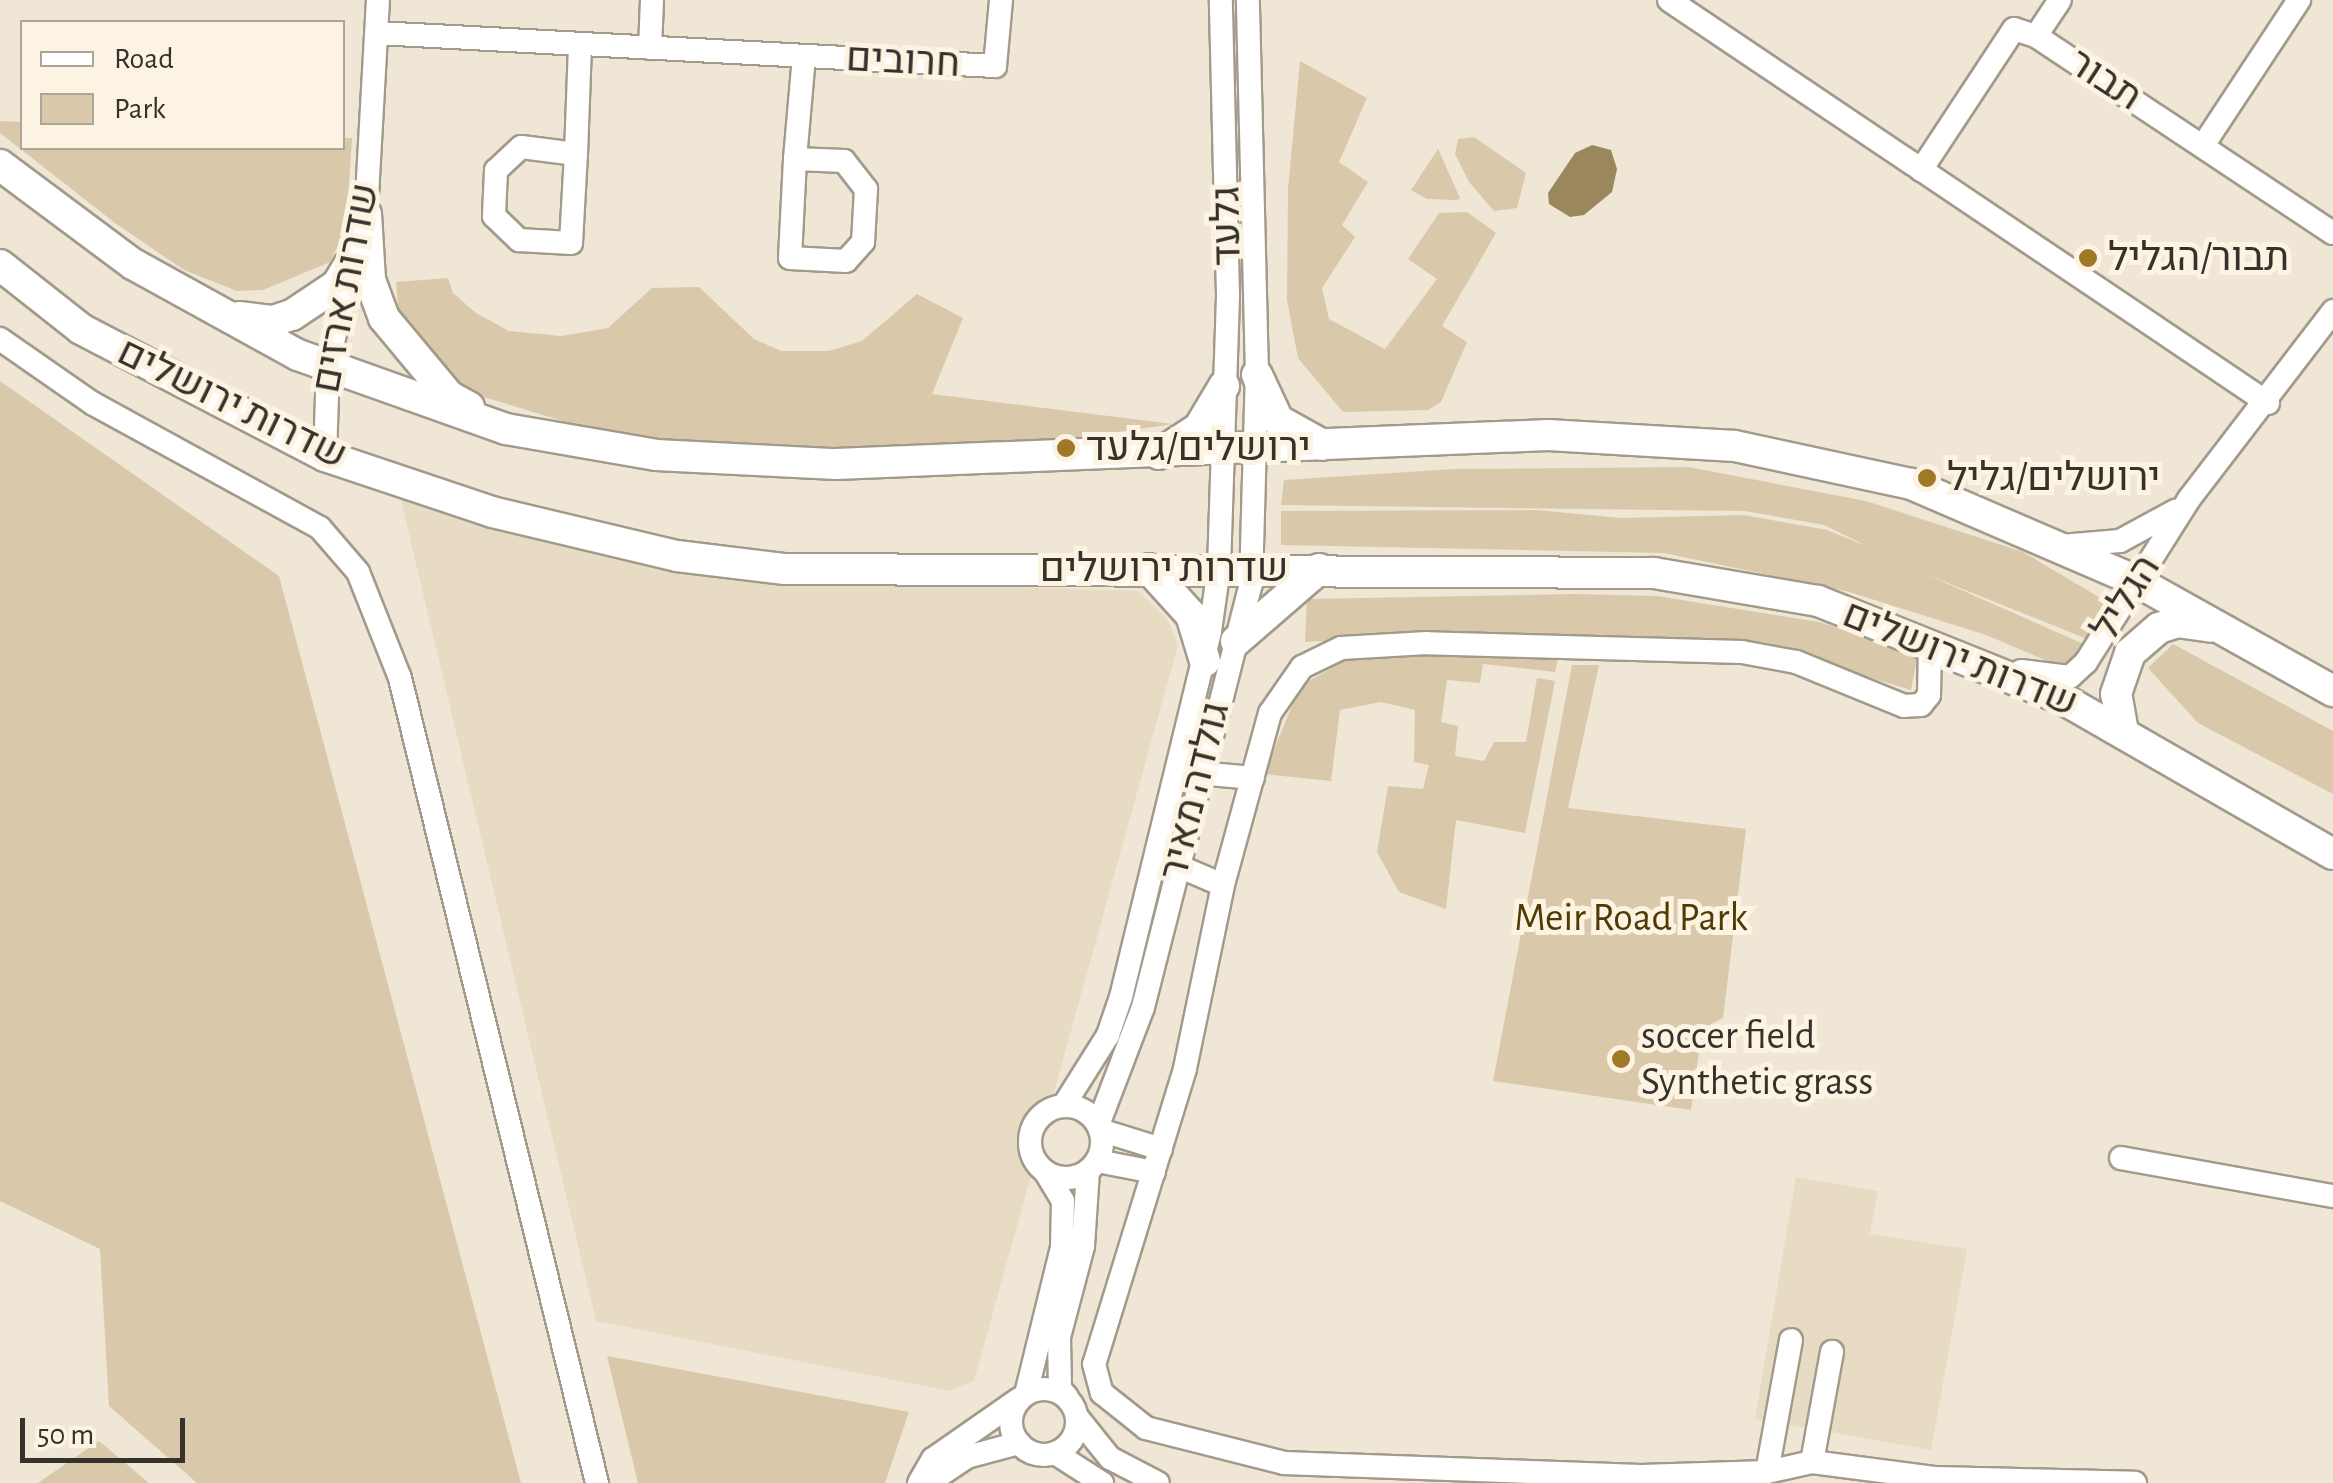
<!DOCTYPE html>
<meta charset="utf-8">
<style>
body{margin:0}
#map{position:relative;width:2333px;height:1483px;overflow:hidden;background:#efe6d5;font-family:"Alegreya Sans",Heebo,sans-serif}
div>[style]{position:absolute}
.built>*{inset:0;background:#e7dbc4}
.green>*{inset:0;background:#d9c9aa}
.water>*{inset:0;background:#9b875e}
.roads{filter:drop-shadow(2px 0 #a29a8b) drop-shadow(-2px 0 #a29a8b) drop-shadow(0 2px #a29a8b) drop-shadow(0 -2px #a29a8b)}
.minor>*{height:22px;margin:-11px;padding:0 11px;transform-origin:11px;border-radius:11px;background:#fff}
.minor>.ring{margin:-11px;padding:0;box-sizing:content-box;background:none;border:22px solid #fff;border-radius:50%}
.major>*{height:30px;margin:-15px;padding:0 15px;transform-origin:15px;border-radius:15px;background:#fff}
.dots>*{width:28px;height:28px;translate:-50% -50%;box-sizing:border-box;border:5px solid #fcf3e2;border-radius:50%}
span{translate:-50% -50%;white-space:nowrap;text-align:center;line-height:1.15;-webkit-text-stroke:10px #fcf3e2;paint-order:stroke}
.street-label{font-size:40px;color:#35322c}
.poi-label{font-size:40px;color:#35322c}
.left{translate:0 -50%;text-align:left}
.park-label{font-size:40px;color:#503a03}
.legend{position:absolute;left:20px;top:20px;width:325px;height:130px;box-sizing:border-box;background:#fcf3e2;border:2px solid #aca699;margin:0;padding:12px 18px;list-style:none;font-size:30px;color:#35322c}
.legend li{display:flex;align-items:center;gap:20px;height:50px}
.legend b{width:50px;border:2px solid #aca699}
.scale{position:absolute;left:20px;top:1418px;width:165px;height:45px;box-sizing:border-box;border:5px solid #35322c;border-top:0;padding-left:12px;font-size:30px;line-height:35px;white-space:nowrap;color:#35322c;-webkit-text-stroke:8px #fcf3e2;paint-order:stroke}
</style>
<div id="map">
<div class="built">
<i style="clip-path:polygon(398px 488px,772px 580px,1138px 591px,1167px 618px,1178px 645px,974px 1381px,950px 1391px,596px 1321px)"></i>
<i style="clip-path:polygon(1796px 1177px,1878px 1191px,1870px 1234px,1967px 1249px,1931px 1450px,1755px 1419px)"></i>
</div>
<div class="green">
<i style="clip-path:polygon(1300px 61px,1367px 98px,1339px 162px,1368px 182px,1342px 225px,1355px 237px,1322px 288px,1329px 319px,1385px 349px,1437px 279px,1408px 259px,1439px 213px,1467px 212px,1496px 233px,1442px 326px,1467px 342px,1441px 402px,1428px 410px,1343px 412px,1298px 358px,1287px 300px,1288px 189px)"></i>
<i style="clip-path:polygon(0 121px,22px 122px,22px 148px,342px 148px,343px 138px,352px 138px,346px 229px,330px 262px,263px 290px,237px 291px,184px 270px,115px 223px,0 133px)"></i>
<i style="clip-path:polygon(1474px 137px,1526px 173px,1517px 208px,1494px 211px,1469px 182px,1455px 154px,1458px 139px)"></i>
<i style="clip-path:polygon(1438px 149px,1460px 198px,1457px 200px,1427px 199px,1411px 190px)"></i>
<i style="clip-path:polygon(448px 278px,453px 293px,476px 313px,509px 331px,561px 336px,608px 328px,652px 288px,699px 287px,754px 339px,781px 351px,829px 351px,862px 341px,917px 294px,963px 318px,932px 394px,1173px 424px,1003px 449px,827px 457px,611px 436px,455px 388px,420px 354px,398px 307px,396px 282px)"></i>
<i style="clip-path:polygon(0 381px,279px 576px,521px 1483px,197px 1483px,109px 1406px,100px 1249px,0 1201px)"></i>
<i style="clip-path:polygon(1688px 467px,1866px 501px,2023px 552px,2112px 605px,2092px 641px,1923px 573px,2088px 646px,2064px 668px,1986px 635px,1846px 591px,1664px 553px,1281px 545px,1281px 511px,1536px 510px,1621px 518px,1744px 515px,1827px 530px,1869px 547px,1824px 525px,1745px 511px,1281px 505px,1284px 480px,1454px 469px)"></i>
<i style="clip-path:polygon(1576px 594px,1657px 596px,1819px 622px,1918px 653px,1911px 690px,1812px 660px,1357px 639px,1305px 642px,1307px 599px)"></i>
<i style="clip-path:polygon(2173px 644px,2333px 731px,2333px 794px,2198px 723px,2148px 668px)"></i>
<i style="clip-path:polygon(1427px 652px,1559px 653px,1555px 672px,1483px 664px,1480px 683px,1447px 680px,1441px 722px,1458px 726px,1455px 756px,1484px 761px,1494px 742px,1526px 742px,1537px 678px,1555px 681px,1525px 833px,1456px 820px,1446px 909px,1399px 892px,1377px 852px,1388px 786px,1423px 789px,1429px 765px,1414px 762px,1415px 710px,1381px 702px,1340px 710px,1331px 781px,1264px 774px,1300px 686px,1344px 661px)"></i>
<i style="clip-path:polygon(1572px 665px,1599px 665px,1568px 808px,1746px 829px,1723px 1018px,1702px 1029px,1691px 1110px,1493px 1081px)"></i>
<i style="clip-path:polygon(607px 1356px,909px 1412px,885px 1483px,638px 1483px)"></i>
<i style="clip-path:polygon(99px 1441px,149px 1483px,38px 1483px)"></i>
</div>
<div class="water">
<i style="clip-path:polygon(1592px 145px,1611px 150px,1617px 169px,1612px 192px,1584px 215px,1570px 217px,1549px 204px,1548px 193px,1575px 153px)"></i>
</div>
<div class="roads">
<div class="minor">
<i style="left:1669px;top:0;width:722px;rotate:33.93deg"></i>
<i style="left:377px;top:33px;width:619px;rotate:3.06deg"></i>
<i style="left:995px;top:66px;width:66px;rotate:-84.8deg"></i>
<i style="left:2036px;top:36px;width:43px;rotate:-56.3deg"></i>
<i style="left:650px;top:48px;width:48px;rotate:-87.6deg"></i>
<i style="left:2204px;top:144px;width:173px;rotate:-56.6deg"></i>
<i style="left:576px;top:154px;width:55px;rotate:-172.7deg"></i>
<i style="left:521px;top:147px;width:34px;rotate:137deg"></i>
<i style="left:496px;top:170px;width:46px;rotate:92.5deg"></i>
<i style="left:494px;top:216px;width:35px;rotate:44deg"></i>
<i style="left:519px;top:240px;width:52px;rotate:3.3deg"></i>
<i style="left:571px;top:243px;width:89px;rotate:-86.8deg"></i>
<i style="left:576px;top:154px;width:110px;rotate:-87.9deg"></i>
<i style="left:795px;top:159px;width:49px;rotate:2.3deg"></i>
<i style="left:844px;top:161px;width:36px;rotate:52deg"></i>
<i style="left:866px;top:189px;width:53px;rotate:93.2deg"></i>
<i style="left:863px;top:242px;width:25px;rotate:132deg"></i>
<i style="left:846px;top:261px;width:56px;rotate:-176.9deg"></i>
<i style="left:790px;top:258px;width:99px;rotate:-87.1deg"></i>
<i style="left:795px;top:159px;width:103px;rotate:-85deg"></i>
<i style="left:1921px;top:170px;width:169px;rotate:-56.6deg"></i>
<i style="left:2014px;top:29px;width:23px;rotate:18deg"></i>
<i style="left:2036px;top:36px;width:356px;rotate:33.6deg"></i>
<i style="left:0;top:339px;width:112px;rotate:34.8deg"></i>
<i style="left:92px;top:403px;width:260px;rotate:28.7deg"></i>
<i style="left:320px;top:528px;width:58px;rotate:49.2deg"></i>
<i style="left:358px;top:572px;width:114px;rotate:68.4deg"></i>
<i style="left:400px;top:678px;width:829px;rotate:76.25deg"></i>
<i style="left:325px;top:456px;width:89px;rotate:-88.1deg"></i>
<i style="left:328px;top:367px;width:137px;rotate:-78.2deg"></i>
<i style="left:356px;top:233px;width:21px;rotate:-62deg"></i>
<i style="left:366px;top:214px;width:214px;rotate:-86.8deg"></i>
<i style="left:2061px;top:546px;width:59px;rotate:-4.8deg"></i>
<i style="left:2120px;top:541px;width:63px;rotate:-28.6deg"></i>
<i style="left:1930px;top:643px;width:52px;rotate:91.1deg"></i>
<i style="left:1929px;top:695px;width:13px;rotate:129deg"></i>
<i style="left:1921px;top:705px;width:17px;rotate:177deg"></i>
<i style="left:1904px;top:706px;width:117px;rotate:-157.8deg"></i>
<i style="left:1796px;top:662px;width:55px;rotate:-169.5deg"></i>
<i style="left:1742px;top:652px;width:315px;rotate:-178.4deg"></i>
<i style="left:1427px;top:643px;width:86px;rotate:176.7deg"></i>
<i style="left:1341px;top:648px;width:43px;rotate:154deg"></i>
<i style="left:1302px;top:667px;width:56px;rotate:124.8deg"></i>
<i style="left:1270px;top:713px;width:178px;rotate:105.3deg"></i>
<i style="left:1223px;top:885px;width:188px;rotate:101.7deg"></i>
<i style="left:1185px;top:1069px;width:309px;rotate:107.1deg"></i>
<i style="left:1094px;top:1364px;width:30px;rotate:75deg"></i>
<i style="left:1102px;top:1393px;width:56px;rotate:38.5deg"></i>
<i style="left:1146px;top:1428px;width:142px;rotate:14.2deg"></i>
<i style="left:1284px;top:1463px;width:357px;rotate:2.1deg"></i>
<i style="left:1641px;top:1476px;width:126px;rotate:-1.8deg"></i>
<i style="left:1767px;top:1472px;width:46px;rotate:-12.5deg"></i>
<i style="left:1812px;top:1462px;width:125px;rotate:7.4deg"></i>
<i style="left:1936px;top:1478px;width:199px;rotate:1.4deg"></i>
<i style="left:2021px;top:671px;width:49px;rotate:7deg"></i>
<i style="left:2070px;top:677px;width:22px;rotate:-43deg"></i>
<i style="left:2086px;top:662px;width:193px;rotate:-57.7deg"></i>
<i style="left:2189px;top:499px;width:237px;rotate:-52.5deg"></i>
<i style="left:1199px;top:773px;width:54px;rotate:5.3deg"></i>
<i style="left:1176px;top:865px;width:51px;rotate:23.1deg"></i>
<i style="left:1064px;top:1105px;width:83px;rotate:-57.8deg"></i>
<i style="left:1108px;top:1035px;width:40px;rotate:-71.1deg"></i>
<i style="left:1121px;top:997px;width:377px;rotate:-76.3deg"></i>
<i style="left:1210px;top:631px;width:64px;rotate:-81.9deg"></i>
<i style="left:1219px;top:568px;width:273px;rotate:-88.1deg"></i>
<i style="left:1228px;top:295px;width:295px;rotate:-91.4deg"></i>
<i class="ring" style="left:1030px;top:1106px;width:50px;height:50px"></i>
<i style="left:1098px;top:1125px;width:126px;rotate:-69.1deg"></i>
<i style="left:1143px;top:1007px;width:437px;rotate:-75.7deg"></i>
<i style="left:1251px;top:584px;width:209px;rotate:-88.4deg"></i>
<i style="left:1257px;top:375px;width:375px;rotate:-91.4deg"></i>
<i style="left:1100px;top:1130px;width:64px;rotate:17.3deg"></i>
<i style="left:2121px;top:1158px;width:215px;rotate:10.2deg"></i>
<i style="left:1097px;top:1161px;width:58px;rotate:10.9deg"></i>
<i class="ring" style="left:1011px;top:1389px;width:44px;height:44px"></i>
<i style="left:1026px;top:1394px;width:151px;rotate:-76.2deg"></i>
<i style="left:1062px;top:1247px;width:46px;rotate:-88.8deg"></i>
<i style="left:1063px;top:1201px;width:33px;rotate:-121deg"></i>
<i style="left:1067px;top:1397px;width:11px;rotate:-131deg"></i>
<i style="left:1060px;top:1389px;width:52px;rotate:-91.1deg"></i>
<i style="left:1059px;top:1337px;width:94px;rotate:-75.2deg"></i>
<i style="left:1083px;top:1246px;width:75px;rotate:-86.2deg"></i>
<i style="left:1077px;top:1417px;width:53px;rotate:51.2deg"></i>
<i style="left:1110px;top:1458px;width:54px;rotate:27.5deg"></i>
<i style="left:1055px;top:1453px;width:56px;rotate:32.6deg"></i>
<i style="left:1812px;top:1462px;width:112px;rotate:-79.7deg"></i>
<i style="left:1767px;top:1472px;width:134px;rotate:-79.7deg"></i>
<i style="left:919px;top:1483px;width:28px;rotate:-60deg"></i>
<i style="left:933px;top:1459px;width:105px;rotate:-34.9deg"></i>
<i style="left:928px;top:1483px;width:47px;rotate:-33.7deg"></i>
<i style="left:967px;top:1457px;width:54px;rotate:-15.1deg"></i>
</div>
<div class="major">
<i style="left:0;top:165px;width:166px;rotate:36.7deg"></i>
<i style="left:133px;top:264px;width:188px;rotate:28.9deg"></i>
<i style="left:298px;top:355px;width:221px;rotate:19.6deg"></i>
<i style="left:506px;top:429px;width:152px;rotate:9.8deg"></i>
<i style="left:656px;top:455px;width:180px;rotate:2.9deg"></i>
<i style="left:836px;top:464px;width:713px;rotate:-2.33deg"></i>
<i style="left:1548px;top:435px;width:187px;rotate:3.4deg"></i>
<i style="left:1735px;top:446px;width:180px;rotate:12.2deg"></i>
<i style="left:1911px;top:484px;width:245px;rotate:23.3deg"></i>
<i style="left:2136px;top:581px;width:226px;rotate:29.2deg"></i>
<i style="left:366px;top:214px;width:66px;rotate:86.5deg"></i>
<i style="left:370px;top:280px;width:40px;rotate:69.8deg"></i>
<i style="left:384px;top:318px;width:102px;rotate:50.2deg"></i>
<i style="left:449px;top:396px;width:23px;rotate:29deg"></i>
<i style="left:0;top:265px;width:103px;rotate:38.3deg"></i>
<i style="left:81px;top:329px;width:275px;rotate:27.5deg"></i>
<i style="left:325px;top:456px;width:176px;rotate:18.5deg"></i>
<i style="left:492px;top:512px;width:190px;rotate:13.4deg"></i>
<i style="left:677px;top:556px;width:109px;rotate:6.9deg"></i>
<i style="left:785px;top:569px;width:869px;rotate:0.26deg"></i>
<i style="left:1654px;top:573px;width:166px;rotate:9.7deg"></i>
<i style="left:1818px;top:601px;width:264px;rotate:21.8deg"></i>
<i style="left:2063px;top:699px;width:311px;rotate:29.9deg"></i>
<i style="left:239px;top:317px;width:34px;rotate:7deg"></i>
<i style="left:273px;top:321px;width:20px;rotate:-18deg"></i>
<i style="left:292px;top:315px;width:54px;rotate:-33.7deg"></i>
<i style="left:337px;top:285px;width:23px;rotate:-59deg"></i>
<i style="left:1257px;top:375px;width:50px;rotate:65deg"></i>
<i style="left:1278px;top:420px;width:51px;rotate:29.1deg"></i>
<i style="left:1159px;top:454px;width:48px;rotate:-33deg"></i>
<i style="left:1199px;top:428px;width:49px;rotate:-59.2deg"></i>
<i style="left:1149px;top:569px;width:62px;rotate:47.6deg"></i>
<i style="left:1191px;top:615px;width:48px;rotate:73.1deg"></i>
<i style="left:1236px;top:641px;width:110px;rotate:-40.9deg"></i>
<i style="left:2123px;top:732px;width:39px;rotate:-100deg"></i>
<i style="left:2116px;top:694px;width:43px;rotate:-71.1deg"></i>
<i style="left:2130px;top:653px;width:38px;rotate:-41deg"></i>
<i style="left:2159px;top:628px;width:19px;rotate:-18deg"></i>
<i style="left:2177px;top:622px;width:34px;rotate:8deg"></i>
</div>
</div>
<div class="dots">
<i style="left:2088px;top:258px;background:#9f7a26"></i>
<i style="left:1066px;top:448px;background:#9f7a26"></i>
<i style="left:1927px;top:478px;background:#9f7a26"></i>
<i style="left:1621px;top:1059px;background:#9f7a26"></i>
</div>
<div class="street-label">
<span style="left:903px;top:61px;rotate:3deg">חרובים</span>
<span style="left:2105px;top:80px;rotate:33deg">תבור</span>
<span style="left:1227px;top:226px;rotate:-91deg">גלעד</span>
<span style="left:346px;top:288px;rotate:-79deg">שדרות ארזים</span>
<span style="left:232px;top:404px;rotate:26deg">שדרות ירושלים</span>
<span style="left:1164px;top:569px">שדרות ירושלים</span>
<span style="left:2126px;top:598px;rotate:-58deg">הגליל</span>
<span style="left:1960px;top:659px;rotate:22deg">שדרות ירושלים</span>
<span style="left:1195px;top:791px;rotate:-76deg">גולדה מאיר</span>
</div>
<div class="poi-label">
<span class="left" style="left:2108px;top:258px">תבור/הגליל</span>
<span class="left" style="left:1086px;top:448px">ירושלים/גלעד</span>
<span class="left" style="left:1947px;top:478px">ירושלים/גליל</span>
<span class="left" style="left:1641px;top:1059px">soccer field<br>Synthetic grass</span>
</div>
<div class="park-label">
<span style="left:1631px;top:918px">Meir Road Park</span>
</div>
<ul class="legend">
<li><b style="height:12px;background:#fff"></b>Road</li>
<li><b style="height:28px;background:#d9c9aa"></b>Park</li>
</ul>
<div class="scale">50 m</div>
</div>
